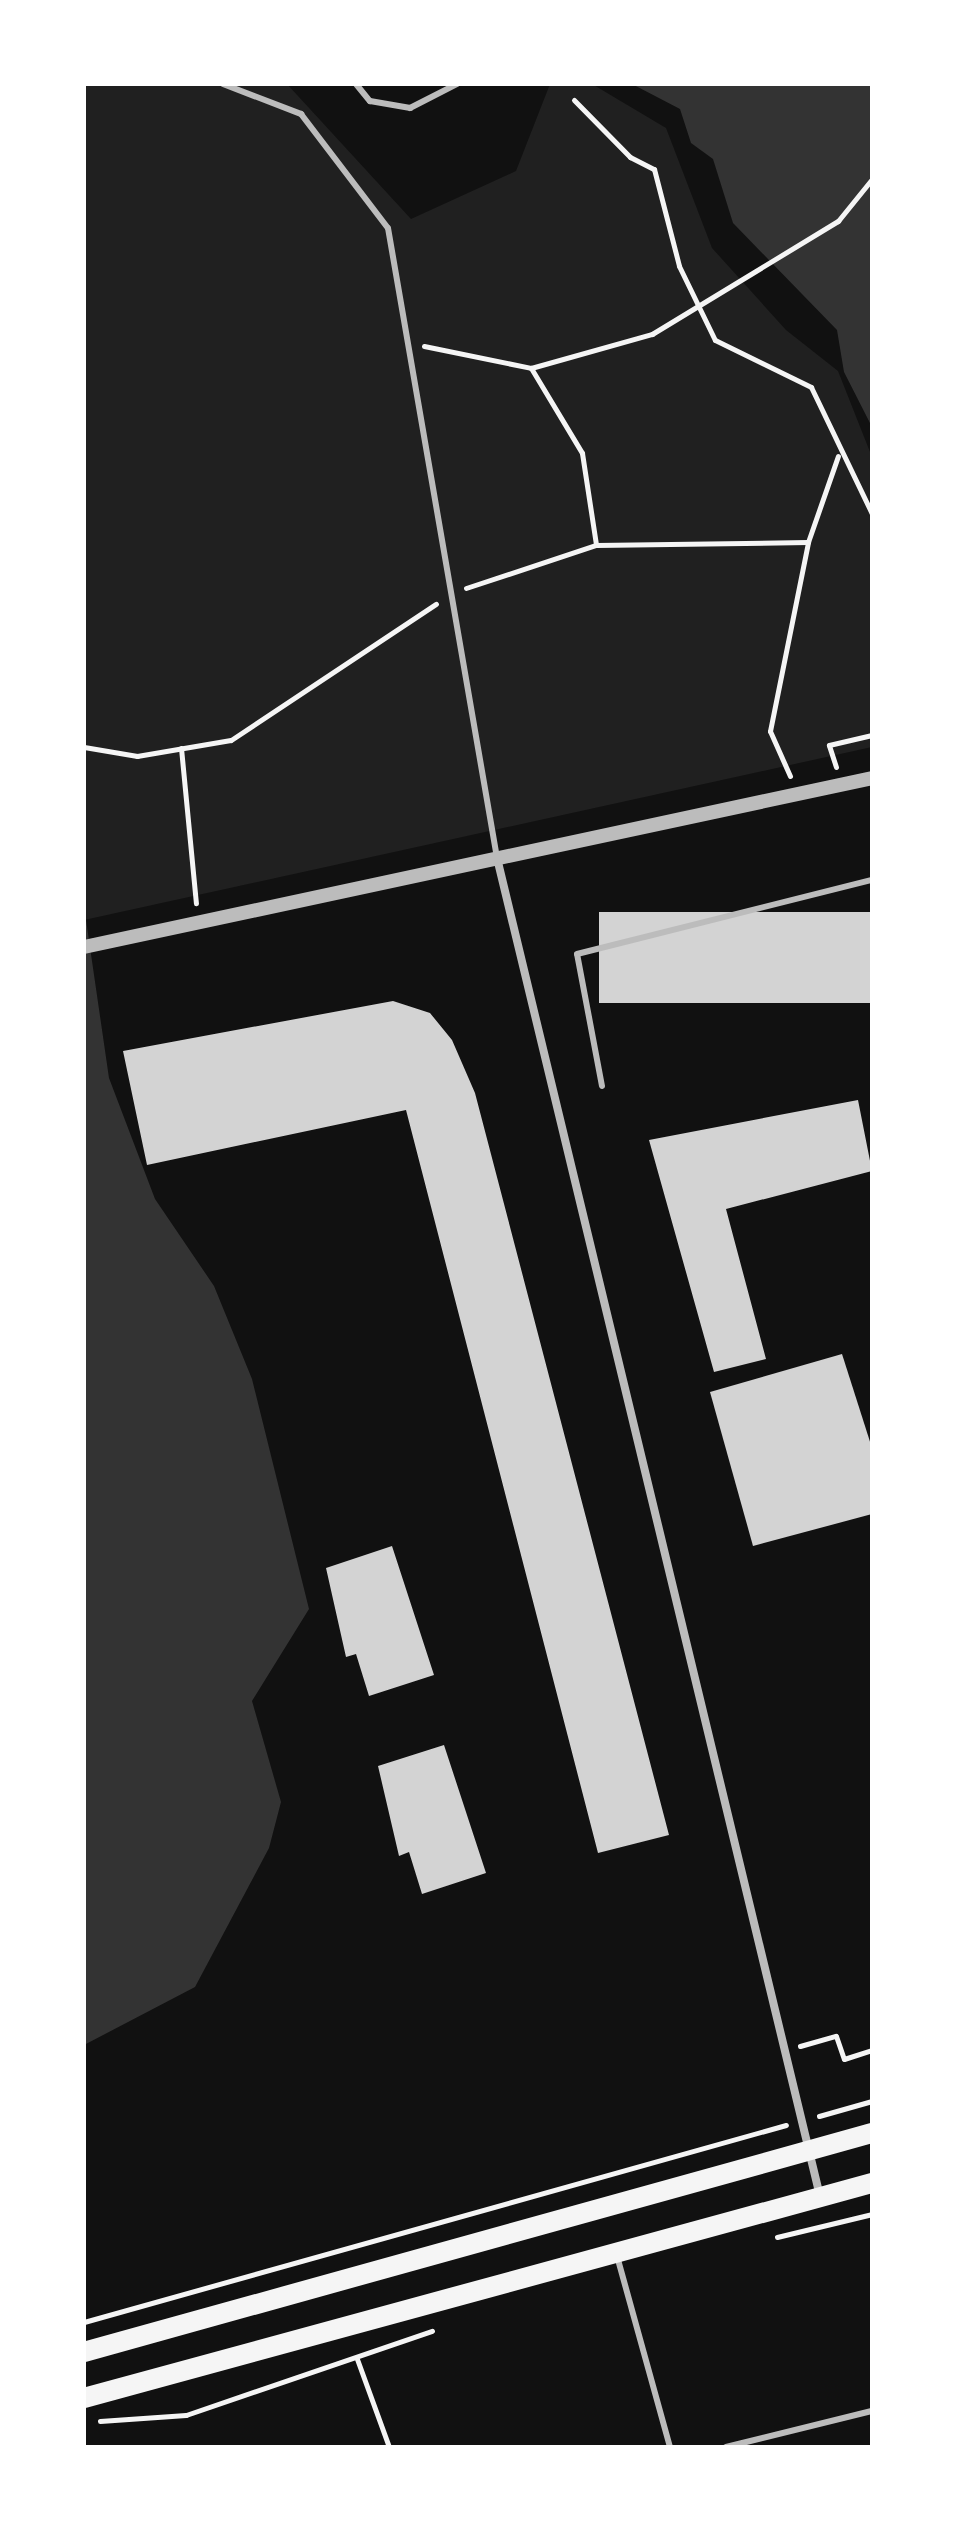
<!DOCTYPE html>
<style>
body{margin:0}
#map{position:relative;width:956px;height:2531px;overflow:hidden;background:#111;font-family:Literata,serif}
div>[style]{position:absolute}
.green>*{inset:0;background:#202020}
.water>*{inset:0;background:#333}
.building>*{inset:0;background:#d3d3d3;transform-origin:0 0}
.path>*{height:5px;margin:-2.5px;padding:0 2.5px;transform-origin:2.5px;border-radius:2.5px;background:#f5f5f5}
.service>*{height:6px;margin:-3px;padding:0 3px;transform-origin:3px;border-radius:3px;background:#bcbcbc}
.minor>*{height:8px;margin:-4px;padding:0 4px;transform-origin:4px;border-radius:4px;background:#bcbcbc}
.tertiary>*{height:14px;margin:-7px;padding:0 7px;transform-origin:7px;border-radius:7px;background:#bcbcbc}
.primary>*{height:20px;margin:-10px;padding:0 10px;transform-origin:10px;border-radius:10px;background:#f5f5f5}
span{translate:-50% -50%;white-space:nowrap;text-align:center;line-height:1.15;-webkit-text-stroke:8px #fff;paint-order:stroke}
.frame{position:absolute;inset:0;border:86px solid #fff;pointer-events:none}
</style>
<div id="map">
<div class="green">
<i style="clip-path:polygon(84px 84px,287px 84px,411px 219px,516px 171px,550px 84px,592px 84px,666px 128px,712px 248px,786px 330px,838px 371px,872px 457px,872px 747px,84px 920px)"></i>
</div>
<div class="water">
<i style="clip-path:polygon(632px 84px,872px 84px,872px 427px,844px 372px,837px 330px,733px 223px,713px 159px,691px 143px,680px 109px)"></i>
<i style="clip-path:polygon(84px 906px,109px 1078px,155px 1199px,214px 1286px,252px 1379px,309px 1609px,252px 1701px,281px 1802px,269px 1848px,195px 1987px,84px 2045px)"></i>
</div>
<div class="building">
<i style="left:872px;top:912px;width:91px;height:273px;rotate:90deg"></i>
<i style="clip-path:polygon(393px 1001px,430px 1013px,452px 1040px,475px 1093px,669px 1835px,598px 1853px,406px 1110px,147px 1165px,123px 1051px)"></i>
<i style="clip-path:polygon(858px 1100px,872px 1171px,726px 1209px,766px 1359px,714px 1372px,649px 1140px)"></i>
<i style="clip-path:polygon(842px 1354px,872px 1448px,872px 1514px,753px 1546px,710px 1392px)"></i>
<i style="clip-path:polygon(392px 1546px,434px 1675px,369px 1696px,356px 1654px,346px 1657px,326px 1568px)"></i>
<i style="clip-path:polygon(444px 1745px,486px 1873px,422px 1894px,409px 1852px,399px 1856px,378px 1766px)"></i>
</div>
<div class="path">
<i style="left:574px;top:100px;width:80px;rotate:45.5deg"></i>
<i style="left:630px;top:157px;width:27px;rotate:27deg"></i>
<i style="left:654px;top:169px;width:100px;rotate:75.5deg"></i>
<i style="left:679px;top:266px;width:82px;rotate:64.1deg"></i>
<i style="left:715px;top:340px;width:107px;rotate:26.1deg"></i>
<i style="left:811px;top:387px;width:141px;rotate:64.3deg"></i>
<i style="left:424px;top:346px;width:109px;rotate:11.6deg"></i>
<i style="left:531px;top:368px;width:126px;rotate:-15.7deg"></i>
<i style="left:652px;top:334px;width:218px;rotate:-31.3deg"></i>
<i style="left:838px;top:221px;width:54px;rotate:-51deg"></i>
<i style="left:531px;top:368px;width:99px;rotate:59deg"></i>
<i style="left:582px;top:453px;width:93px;rotate:81.3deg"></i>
<i style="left:466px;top:588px;width:137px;rotate:-18.3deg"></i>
<i style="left:596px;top:545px;width:212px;rotate:-0.8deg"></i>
<i style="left:84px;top:747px;width:54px;rotate:9.6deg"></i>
<i style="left:137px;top:756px;width:95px;rotate:-9.7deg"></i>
<i style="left:231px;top:740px;width:246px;rotate:-33.6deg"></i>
<i style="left:181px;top:748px;width:156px;rotate:84.5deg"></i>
<i style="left:836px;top:767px;width:23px;rotate:-108deg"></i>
<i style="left:829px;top:745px;width:44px;rotate:-13.1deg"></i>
<i style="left:790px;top:776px;width:49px;rotate:-114deg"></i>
<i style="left:770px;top:731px;width:193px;rotate:-78.6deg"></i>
<i style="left:808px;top:542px;width:91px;rotate:-70.8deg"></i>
<i style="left:800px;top:2046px;width:37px;rotate:-16deg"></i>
<i style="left:836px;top:2036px;width:24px;rotate:71deg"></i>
<i style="left:844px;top:2059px;width:29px;rotate:-18deg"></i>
<i style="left:819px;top:2116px;width:55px;rotate:-15.8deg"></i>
<i style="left:777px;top:2237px;width:98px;rotate:-13.6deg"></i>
<i style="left:84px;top:2322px;width:729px;rotate:-15.68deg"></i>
<i style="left:357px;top:2359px;width:94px;rotate:70deg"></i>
<i style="left:100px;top:2421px;width:86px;rotate:-4deg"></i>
<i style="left:186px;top:2415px;width:260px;rotate:-18.9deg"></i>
</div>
<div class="service">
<i style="left:223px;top:84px;width:84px;rotate:21deg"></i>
<i style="left:301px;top:114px;width:143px;rotate:52.7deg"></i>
<i style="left:388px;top:228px;width:639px;rotate:80.18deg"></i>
<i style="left:356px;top:84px;width:22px;rotate:51deg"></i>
<i style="left:370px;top:101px;width:41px;rotate:9.9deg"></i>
<i style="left:410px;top:108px;width:53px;rotate:-27.1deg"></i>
<i style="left:602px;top:1086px;width:134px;rotate:-100.7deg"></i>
<i style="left:577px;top:954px;width:304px;rotate:-14.1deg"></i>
<i style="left:617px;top:2256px;width:198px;rotate:74.5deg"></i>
<i style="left:726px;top:2447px;width:150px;rotate:-13.9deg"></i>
</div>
<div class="minor">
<i style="left:497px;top:858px;width:1376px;rotate:76.43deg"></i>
</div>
<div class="tertiary">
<i style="left:84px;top:947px;width:806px;rotate:-12.1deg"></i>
</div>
<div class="primary">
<i style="left:84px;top:2352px;width:818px;rotate:-15.53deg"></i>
<i style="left:84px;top:2398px;width:817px;rotate:-15.26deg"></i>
</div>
<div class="frame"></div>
</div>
